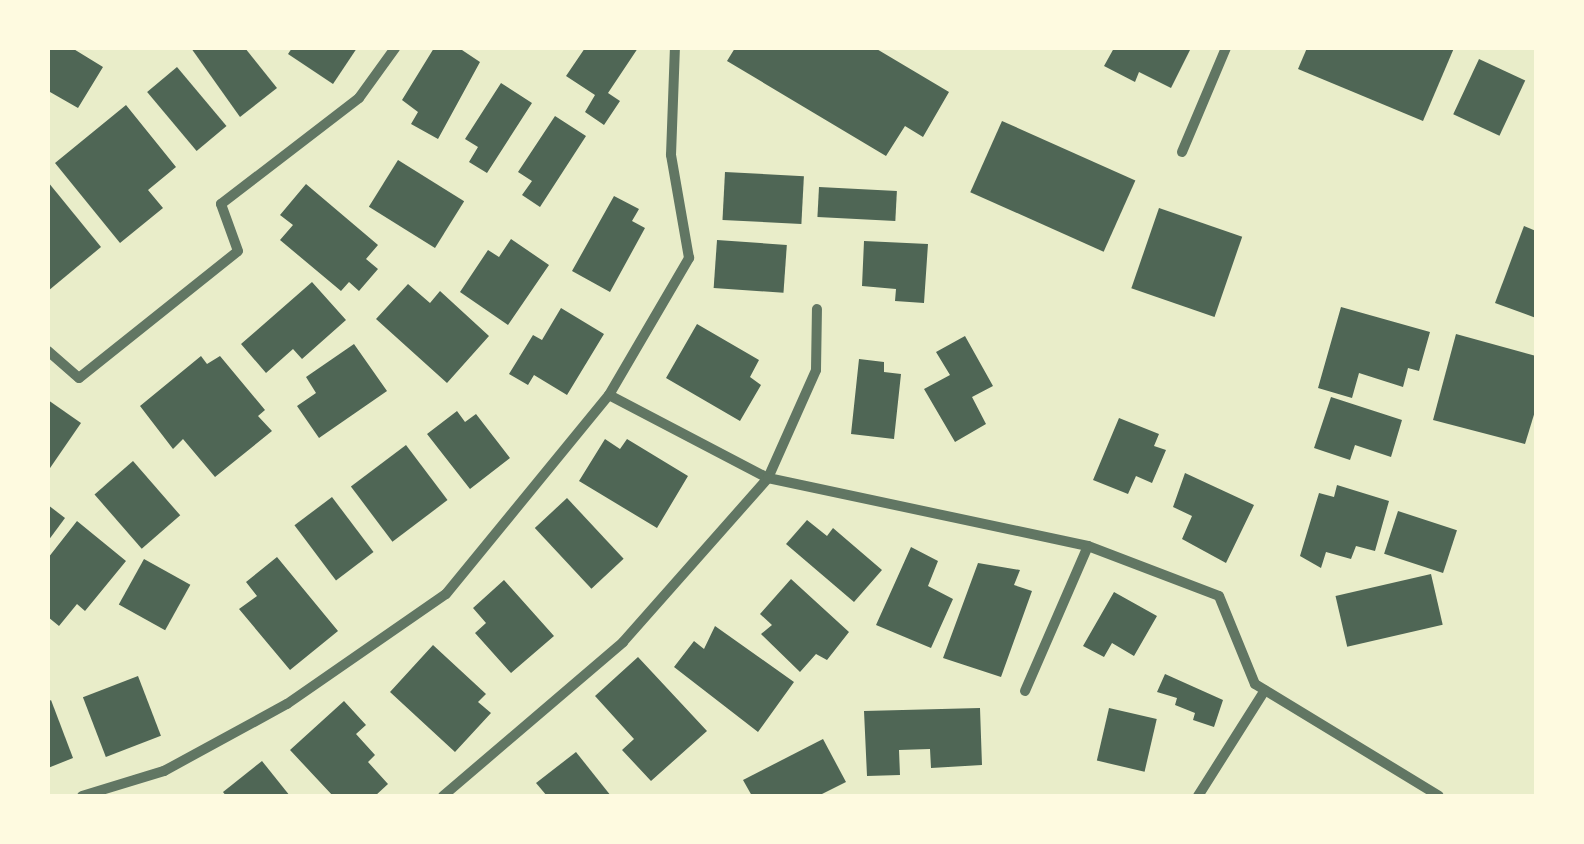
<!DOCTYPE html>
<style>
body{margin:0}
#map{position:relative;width:1584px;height:844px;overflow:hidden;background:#e9edc9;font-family:Signika,sans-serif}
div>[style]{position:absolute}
.building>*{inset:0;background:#4f6655;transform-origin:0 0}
.minor>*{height:10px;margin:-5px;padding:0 5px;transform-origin:5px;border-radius:5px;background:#617663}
span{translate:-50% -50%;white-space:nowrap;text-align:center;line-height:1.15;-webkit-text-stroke:9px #fefae0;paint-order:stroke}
.frame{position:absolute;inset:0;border:50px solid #fefae0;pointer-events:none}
</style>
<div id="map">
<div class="building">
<i style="clip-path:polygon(48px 48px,72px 48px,103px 67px,78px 108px,50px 92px,48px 97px)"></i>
<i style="clip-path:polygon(191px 48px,245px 48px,277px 88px,240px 117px)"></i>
<i style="clip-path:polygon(292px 48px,357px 48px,333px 84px,288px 54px)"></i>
<i style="clip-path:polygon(434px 48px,459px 48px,480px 62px,438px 139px,411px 124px,418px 112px,402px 100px)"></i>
<i style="clip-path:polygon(585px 48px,638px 48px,608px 93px,620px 101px,604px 125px,585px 112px,595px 95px,566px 76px)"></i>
<i style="clip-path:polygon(735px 48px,875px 48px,949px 92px,923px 137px,905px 126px,886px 156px,727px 61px)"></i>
<i style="clip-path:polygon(1114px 48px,1191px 48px,1171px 88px,1139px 72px,1135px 82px,1104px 66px)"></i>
<i style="clip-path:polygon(1307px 48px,1454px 48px,1423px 121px,1298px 69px)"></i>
<i style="left:1479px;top:59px;width:51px;height:61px;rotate:25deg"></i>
<i style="left:177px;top:67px;width:77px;height:39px;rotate:50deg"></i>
<i style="clip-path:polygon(501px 83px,532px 103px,487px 173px,469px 162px,478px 147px,465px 139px)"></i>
<i style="clip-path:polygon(126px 105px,176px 167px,148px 190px,163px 208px,120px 243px,55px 163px)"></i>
<i style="clip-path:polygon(555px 116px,586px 136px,540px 207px,522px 195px,532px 181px,518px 172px)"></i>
<i style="left:1002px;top:121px;width:146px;height:78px;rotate:24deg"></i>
<i style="left:398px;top:160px;width:78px;height:55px;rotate:32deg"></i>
<i style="left:725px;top:172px;width:79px;height:48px;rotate:3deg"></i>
<i style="clip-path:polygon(48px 182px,101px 247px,48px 291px)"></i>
<i style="clip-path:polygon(306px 184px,378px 245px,366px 259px,378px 269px,359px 291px,349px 282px,341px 291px,280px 240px,293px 225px,280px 215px)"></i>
<i style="left:819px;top:187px;width:78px;height:30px;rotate:3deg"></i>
<i style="clip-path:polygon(614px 196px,639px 209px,632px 221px,645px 228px,610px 292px,572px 271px)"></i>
<i style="left:1159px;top:208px;width:88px;height:85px;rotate:19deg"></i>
<i style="clip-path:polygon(1524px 226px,1536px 231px,1536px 318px,1495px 303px)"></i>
<i style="clip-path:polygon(511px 239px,549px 265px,508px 325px,460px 292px,488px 250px,499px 257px)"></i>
<i style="left:717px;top:240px;width:70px;height:48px;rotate:4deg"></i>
<i style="clip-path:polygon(864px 241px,928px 244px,924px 303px,895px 301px,896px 289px,862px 286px)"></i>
<i style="clip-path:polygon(312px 282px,346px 320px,302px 359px,293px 349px,266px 373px,241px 344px)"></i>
<i style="clip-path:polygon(408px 284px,430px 303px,440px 291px,489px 336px,447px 383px,376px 319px)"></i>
<i style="clip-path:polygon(1341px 307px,1430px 332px,1419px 371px,1408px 368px,1403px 387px,1359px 373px,1352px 398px,1318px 388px)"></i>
<i style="clip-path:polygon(561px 308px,604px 334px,567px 395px,534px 375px,528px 385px,509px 374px,533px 335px,542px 340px)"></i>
<i style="clip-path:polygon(697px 324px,759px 360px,750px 377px,761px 385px,740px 421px,666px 378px)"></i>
<i style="clip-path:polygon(1456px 334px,1536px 356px,1536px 408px,1525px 444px,1433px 420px)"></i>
<i style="clip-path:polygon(965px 336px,993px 386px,972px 397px,986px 424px,955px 442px,924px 389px,950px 375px,936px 352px)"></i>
<i style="clip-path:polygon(354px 344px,387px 391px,319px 438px,297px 406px,316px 393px,306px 377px)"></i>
<i style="clip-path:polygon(201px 356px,207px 364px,220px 356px,265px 410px,258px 416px,272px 431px,215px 477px,183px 439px,173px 449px,140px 406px)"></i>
<i style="clip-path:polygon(859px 359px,884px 362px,884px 372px,901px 374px,894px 439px,851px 434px)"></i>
<i style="clip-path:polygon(1331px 397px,1402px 420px,1391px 457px,1355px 445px,1350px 460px,1314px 448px)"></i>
<i style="clip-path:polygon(48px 400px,81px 423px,48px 471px)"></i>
<i style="clip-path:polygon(457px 411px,465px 422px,476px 414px,510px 458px,470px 489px,427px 434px)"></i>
<i style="clip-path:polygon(1119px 418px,1159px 434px,1154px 446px,1166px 450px,1152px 483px,1136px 476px,1128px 494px,1093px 480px)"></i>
<i style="clip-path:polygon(605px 439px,620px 449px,627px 439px,688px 476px,657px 528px,579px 481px)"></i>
<i style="left:406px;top:445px;width:69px;height:69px;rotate:53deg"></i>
<i style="left:133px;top:461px;width:72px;height:51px;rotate:49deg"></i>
<i style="clip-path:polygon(1185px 473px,1254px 505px,1226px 563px,1182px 539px,1192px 516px,1173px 507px)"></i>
<i style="clip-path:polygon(1337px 485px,1389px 501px,1375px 551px,1356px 546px,1351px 559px,1326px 552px,1321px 568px,1300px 556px,1319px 493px,1334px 497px)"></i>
<i style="left:332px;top:497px;width:69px;height:47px;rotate:53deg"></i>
<i style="left:567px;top:498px;width:83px;height:44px;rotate:47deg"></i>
<i style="clip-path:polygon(48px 505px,65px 518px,48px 541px)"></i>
<i style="left:1398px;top:511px;width:62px;height:45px;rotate:18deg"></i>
<i style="clip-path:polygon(807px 520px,827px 536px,833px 528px,882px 570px,854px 602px,786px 544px)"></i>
<i style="clip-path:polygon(77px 521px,126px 561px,85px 611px,77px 604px,59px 626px,48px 617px,48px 558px)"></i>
<i style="clip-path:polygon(911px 547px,938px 561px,928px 586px,953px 599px,931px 648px,876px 625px)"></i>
<i style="clip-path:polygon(277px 557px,338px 631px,290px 670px,239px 609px,257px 596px,246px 582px)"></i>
<i style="left:144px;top:559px;width:53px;height:52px;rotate:29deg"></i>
<i style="clip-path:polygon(978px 563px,1020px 570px,1014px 585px,1032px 591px,1001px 677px,943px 658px)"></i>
<i style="left:1431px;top:574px;width:52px;height:98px;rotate:77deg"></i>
<i style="clip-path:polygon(791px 579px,849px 632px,827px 660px,816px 654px,800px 672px,761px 634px,772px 625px,760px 614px)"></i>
<i style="clip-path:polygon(504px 580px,554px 636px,511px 673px,475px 633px,486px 623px,473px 608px)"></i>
<i style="clip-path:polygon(1114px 592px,1157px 616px,1134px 656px,1112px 643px,1104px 657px,1083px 646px)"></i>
<i style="clip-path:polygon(715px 626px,794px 682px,758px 732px,674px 667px,694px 641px,704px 649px)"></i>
<i style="clip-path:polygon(433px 645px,486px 694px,478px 702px,491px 713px,455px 752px,390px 692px)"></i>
<i style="clip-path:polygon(638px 657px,707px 731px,651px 781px,622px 750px,634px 739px,595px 696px)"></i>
<i style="clip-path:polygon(1165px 674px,1223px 700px,1214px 727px,1193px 720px,1195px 713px,1175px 705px,1177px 698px,1157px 692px)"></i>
<i style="left:138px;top:676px;width:64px;height:59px;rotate:69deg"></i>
<i style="clip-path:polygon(51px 700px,73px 758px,48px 768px,48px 702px)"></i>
<i style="clip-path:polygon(344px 701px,366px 725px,356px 734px,375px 755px,368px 762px,388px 784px,375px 796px,333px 796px,290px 750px)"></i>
<i style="clip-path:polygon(980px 708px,982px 765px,931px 768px,930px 749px,899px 750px,900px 775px,867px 776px,864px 711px)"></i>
<i style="left:1109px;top:708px;width:49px;height:54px;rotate:13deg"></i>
<i style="clip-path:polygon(823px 739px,846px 782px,818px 796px,752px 796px,743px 780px)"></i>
<i style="clip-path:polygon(576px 752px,611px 796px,547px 796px,536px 783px)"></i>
<i style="clip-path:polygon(262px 761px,290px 796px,226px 796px,223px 792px)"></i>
</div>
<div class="minor">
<i style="left:1182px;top:152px;width:113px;rotate:-67.1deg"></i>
<i style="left:48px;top:351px;width:41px;rotate:41.1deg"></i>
<i style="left:79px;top:378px;width:203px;rotate:-38.6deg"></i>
<i style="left:238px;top:251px;width:50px;rotate:-109.9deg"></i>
<i style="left:221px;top:204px;width:174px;rotate:-37.5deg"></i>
<i style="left:359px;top:98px;width:62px;rotate:-54.2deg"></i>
<i style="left:609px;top:395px;width:179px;rotate:27.6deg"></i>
<i style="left:768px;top:478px;width:118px;rotate:-66deg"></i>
<i style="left:816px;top:370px;width:61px;rotate:-89.1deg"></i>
<i style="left:1025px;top:691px;width:158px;rotate:-66.5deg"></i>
<i style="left:82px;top:796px;width:86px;rotate:-17deg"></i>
<i style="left:164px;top:771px;width:140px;rotate:-28.6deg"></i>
<i style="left:287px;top:704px;width:193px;rotate:-34.7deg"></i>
<i style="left:446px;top:594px;width:257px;rotate:-50.7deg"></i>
<i style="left:609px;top:395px;width:159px;rotate:-59.7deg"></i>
<i style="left:689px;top:258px;width:105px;rotate:-99.9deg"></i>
<i style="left:671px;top:155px;width:107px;rotate:-87.9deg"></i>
<i style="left:443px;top:796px;width:237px;rotate:-40.5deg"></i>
<i style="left:623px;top:642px;width:219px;rotate:-48.5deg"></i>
<i style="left:768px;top:478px;width:327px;rotate:12deg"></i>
<i style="left:1088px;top:546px;width:140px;rotate:20.9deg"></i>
<i style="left:1219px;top:596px;width:95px;rotate:67.8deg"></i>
<i style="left:1255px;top:684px;width:215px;rotate:31.3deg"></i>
<i style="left:1198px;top:796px;width:125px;rotate:-57.7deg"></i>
</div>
<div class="frame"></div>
</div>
